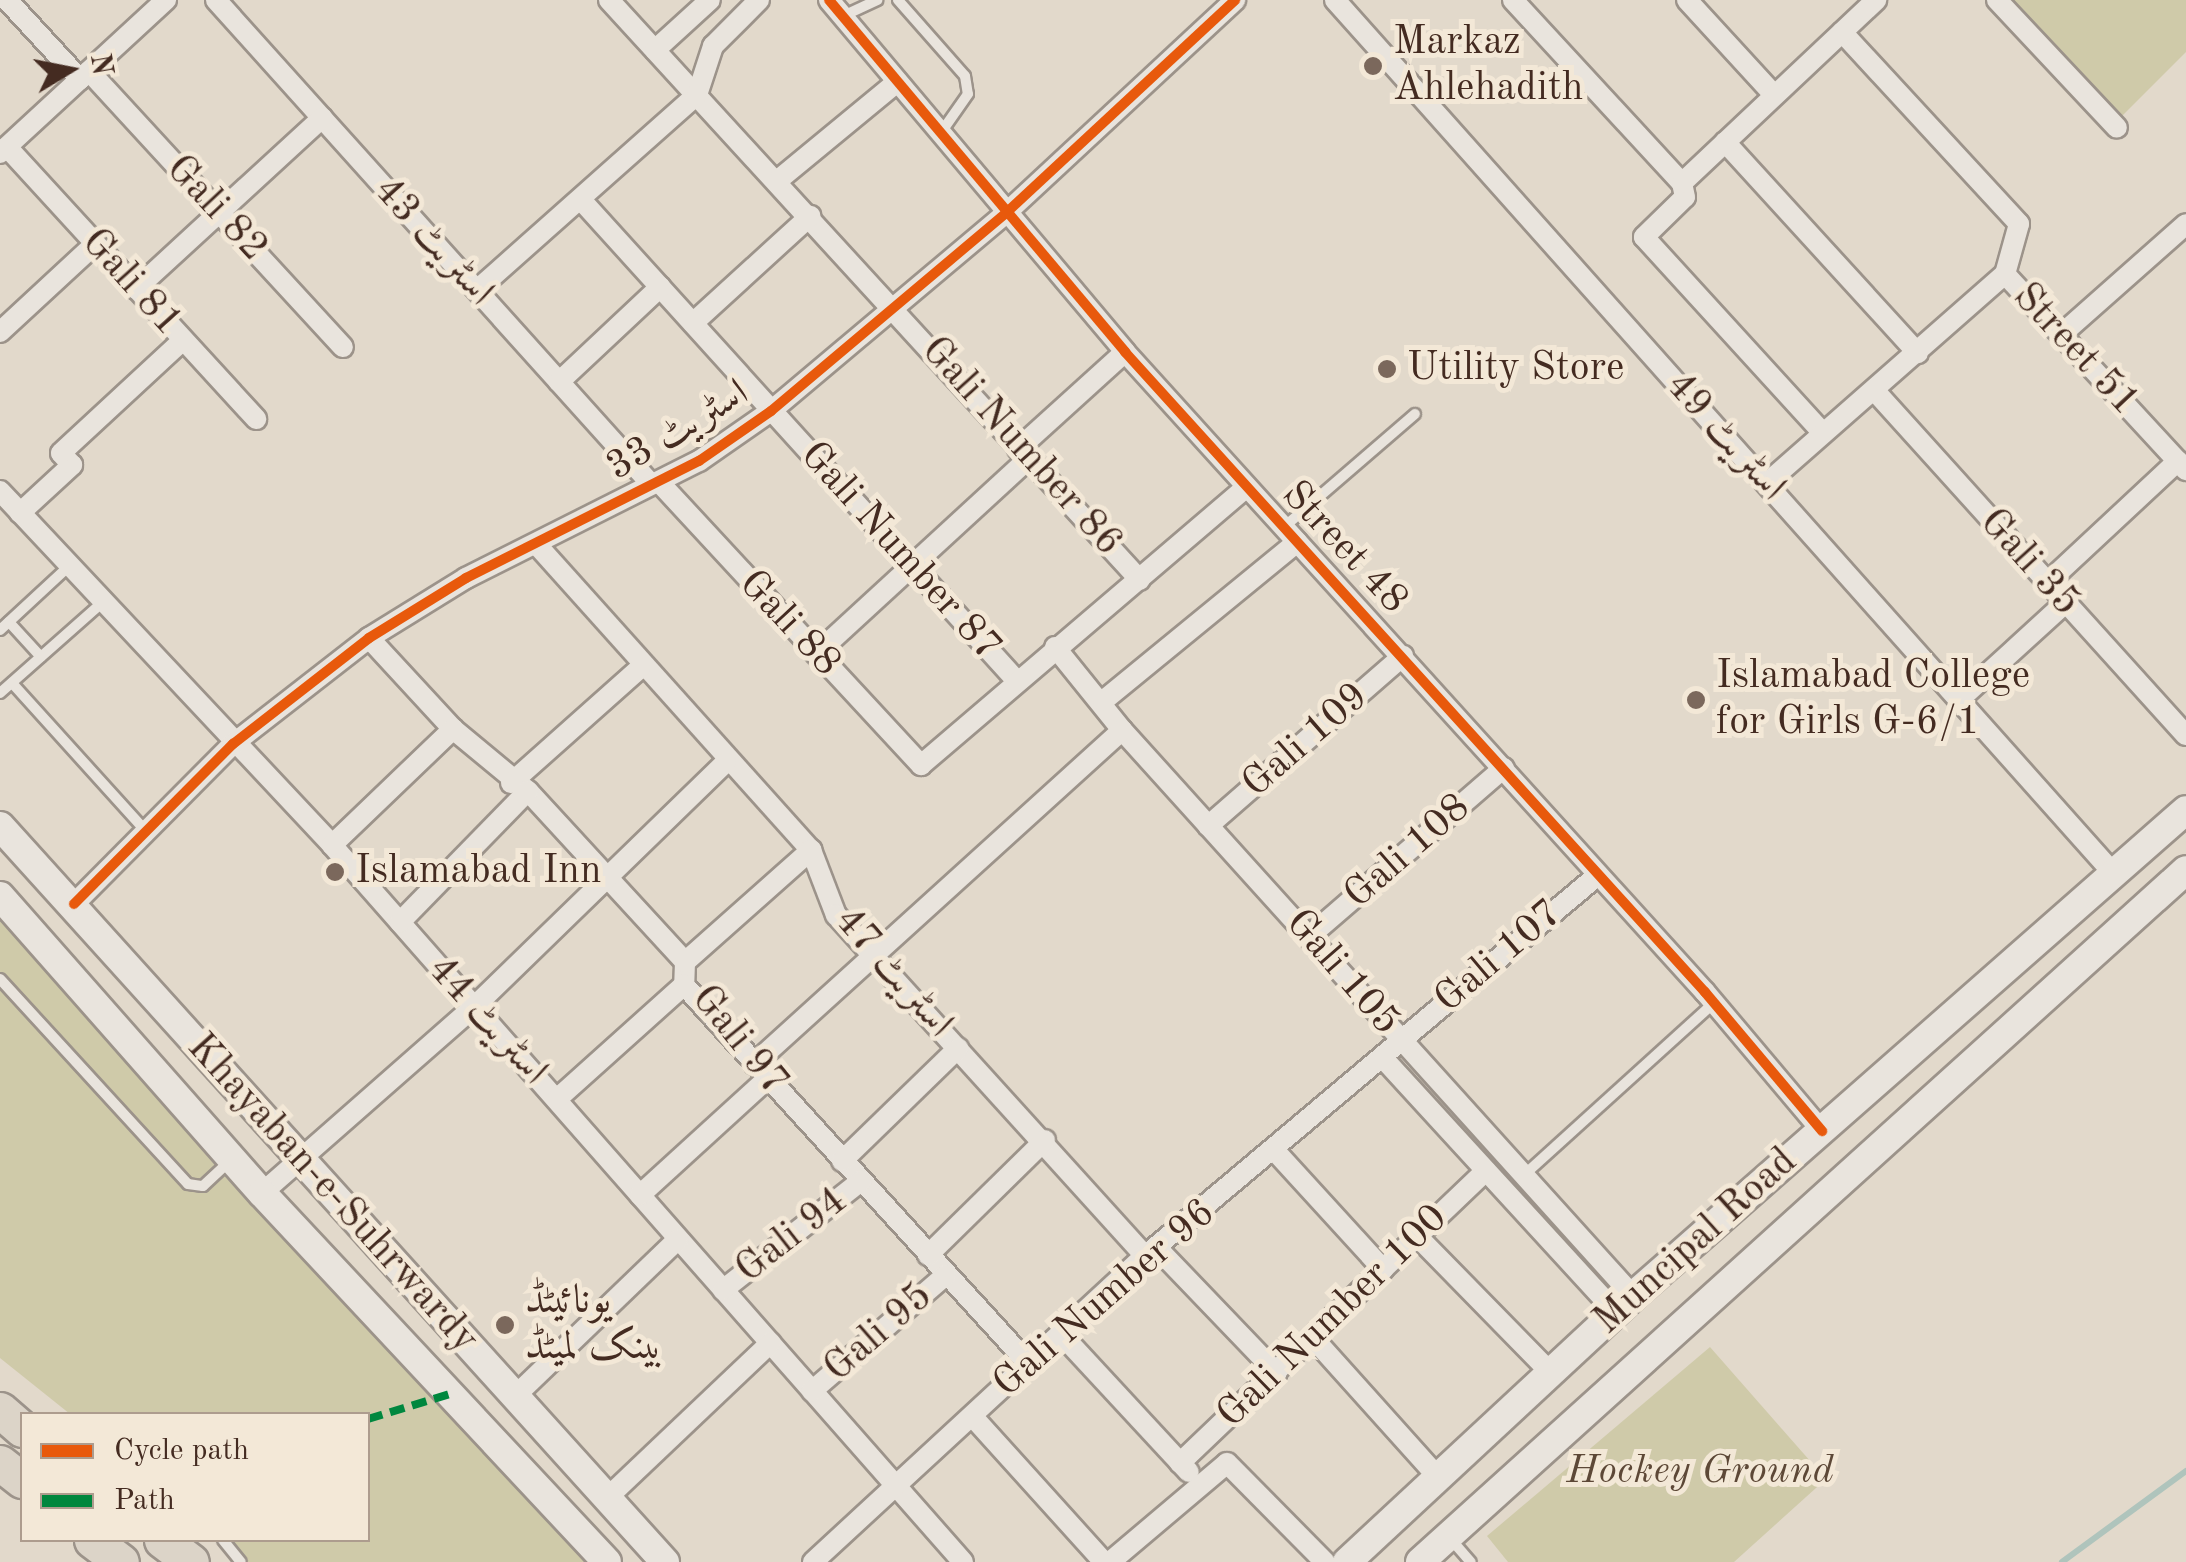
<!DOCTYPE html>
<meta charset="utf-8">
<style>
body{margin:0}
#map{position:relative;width:2186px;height:1562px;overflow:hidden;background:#e2d9cb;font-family:"Old Standard TT",Amiri,serif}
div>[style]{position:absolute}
.green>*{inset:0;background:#cfcaa9}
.stream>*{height:6px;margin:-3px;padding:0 3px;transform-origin:3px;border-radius:3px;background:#afc4bc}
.roads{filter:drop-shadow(2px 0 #9c938a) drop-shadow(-2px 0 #9c938a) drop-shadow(0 2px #9c938a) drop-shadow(0 -2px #9c938a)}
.lane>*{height:10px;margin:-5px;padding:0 5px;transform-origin:5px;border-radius:5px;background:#e9e4dd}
.street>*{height:20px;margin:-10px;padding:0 10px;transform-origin:10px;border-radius:10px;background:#e9e4dd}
.secondary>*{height:28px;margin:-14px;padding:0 14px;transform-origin:14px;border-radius:14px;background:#e9e4dd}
.highway>*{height:35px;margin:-17.5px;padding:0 17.5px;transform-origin:17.5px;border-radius:17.5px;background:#dcd4c8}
.quiet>*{height:8px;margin-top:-4px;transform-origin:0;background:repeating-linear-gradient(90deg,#00873e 0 15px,transparent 0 23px)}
.cycleway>*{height:10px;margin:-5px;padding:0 5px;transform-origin:5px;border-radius:5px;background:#e8590c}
.dots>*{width:28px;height:28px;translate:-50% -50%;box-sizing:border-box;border:5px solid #f3e8d7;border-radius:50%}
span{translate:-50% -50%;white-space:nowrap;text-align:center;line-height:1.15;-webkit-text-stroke:10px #f3e8d7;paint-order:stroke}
.poi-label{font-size:40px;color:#442b21}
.left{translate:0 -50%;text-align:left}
.street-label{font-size:40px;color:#442b21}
.park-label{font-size:40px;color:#5d4837;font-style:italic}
.legend{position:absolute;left:20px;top:1412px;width:350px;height:130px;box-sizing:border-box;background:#f3e8d7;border:2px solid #ad9c8e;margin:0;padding:12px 18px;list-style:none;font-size:30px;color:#442b21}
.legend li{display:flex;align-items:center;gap:20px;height:50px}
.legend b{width:50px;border:2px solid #ad9c8e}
.north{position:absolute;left:20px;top:20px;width:100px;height:100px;-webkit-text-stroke:8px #f3e8d7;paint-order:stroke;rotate:80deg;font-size:28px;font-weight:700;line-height:40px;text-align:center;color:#442b21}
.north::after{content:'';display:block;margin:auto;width:35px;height:45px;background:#442b21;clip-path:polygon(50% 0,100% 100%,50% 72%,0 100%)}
</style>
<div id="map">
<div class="green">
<i style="clip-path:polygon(2006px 0,2186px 0,2186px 52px,2118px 120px)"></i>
<i style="clip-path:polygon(0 914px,593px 1562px,241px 1562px,216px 1540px,368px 1540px,368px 1414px,70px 1414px,0 1358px)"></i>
<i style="clip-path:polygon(1710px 1347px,1826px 1479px,1734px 1562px,1508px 1562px,1487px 1536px)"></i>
</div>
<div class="stream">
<i style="left:2062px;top:1562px;width:154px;rotate:-36.3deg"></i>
</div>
<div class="roads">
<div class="lane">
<i style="left:898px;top:0;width:101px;rotate:48.6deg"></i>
<i style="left:965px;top:76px;width:18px;rotate:81deg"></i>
<i style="left:968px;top:94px;width:49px;rotate:125deg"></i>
<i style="left:843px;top:16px;width:38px;rotate:-25deg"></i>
<i style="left:1284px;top:527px;width:173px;rotate:-40.8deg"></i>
<i style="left:9px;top:622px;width:47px;rotate:47.6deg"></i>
<i style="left:0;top:630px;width:94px;rotate:-42.8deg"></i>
<i style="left:12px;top:683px;width:198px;rotate:47.9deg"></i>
<i style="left:0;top:693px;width:137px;rotate:-41.5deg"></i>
<i style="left:0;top:979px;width:278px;rotate:47.5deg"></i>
<i style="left:188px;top:1184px;width:15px;rotate:8deg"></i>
<i style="left:203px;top:1186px;width:38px;rotate:-43deg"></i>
<i style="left:1524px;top:1175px;width:256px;rotate:-42.2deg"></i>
<i style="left:1449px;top:1537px;width:33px;rotate:49deg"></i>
<i style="left:223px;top:1540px;width:28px;rotate:51deg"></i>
</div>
<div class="street">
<i style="left:7px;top:0;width:108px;rotate:47.3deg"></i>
<i style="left:216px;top:0;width:651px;rotate:48.05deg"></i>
<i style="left:609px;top:0;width:786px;rotate:47.53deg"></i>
<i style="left:829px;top:0;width:460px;rotate:49.9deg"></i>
<i style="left:1125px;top:352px;width:864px;rotate:47.82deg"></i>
<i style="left:1705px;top:992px;width:182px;rotate:49.9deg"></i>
<i style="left:1335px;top:0;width:1172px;rotate:48.29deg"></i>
<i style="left:1513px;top:0;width:249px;rotate:47.3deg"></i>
<i style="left:1687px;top:0;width:129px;rotate:47.5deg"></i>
<i style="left:1997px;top:0;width:175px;rotate:46.8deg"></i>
<i style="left:1842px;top:32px;width:261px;rotate:47.3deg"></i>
<i style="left:2019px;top:224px;width:52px;rotate:105.6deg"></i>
<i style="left:655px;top:50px;width:74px;rotate:-42.3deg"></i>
<i style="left:89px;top:71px;width:375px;rotate:47.4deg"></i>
<i style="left:1725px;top:142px;width:286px;rotate:47.6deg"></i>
<i style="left:7px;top:147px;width:369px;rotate:47.5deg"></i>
<i style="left:0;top:153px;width:226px;rotate:-42.7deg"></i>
<i style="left:777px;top:181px;width:156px;rotate:-39.5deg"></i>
<i style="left:583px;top:202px;width:645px;rotate:47.83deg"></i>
<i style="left:2005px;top:274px;width:267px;rotate:47.3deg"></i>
<i style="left:136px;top:289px;width:253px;rotate:-42.6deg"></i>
<i style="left:477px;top:290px;width:294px;rotate:-41.6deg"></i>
<i style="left:697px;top:95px;width:52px;rotate:-71.9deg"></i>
<i style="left:713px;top:46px;width:65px;rotate:-45deg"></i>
<i style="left:693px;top:323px;width:159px;rotate:-42.4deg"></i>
<i style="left:0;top:332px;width:129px;rotate:-42.8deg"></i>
<i style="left:2063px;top:333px;width:164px;rotate:-41.5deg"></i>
<i style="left:559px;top:382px;width:139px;rotate:-43.2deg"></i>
<i style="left:1874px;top:390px;width:465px;rotate:47.9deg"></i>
<i style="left:1822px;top:432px;width:264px;rotate:-132.4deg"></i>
<i style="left:1644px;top:237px;width:57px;rotate:-44.3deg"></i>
<i style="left:1685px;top:197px;width:14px;rotate:-102deg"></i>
<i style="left:1682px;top:183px;width:267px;rotate:-43.3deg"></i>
<i style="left:1018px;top:449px;width:144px;rotate:-42.2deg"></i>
<i style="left:659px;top:482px;width:386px;rotate:47.2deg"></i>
<i style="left:921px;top:765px;width:428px;rotate:-40.5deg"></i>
<i style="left:1767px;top:483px;width:317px;rotate:-41.3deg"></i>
<i style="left:0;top:491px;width:485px;rotate:46.8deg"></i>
<i style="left:332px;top:845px;width:955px;rotate:48.65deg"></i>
<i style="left:20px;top:513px;width:71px;rotate:-42.7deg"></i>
<i style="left:72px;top:465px;width:16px;rotate:-133deg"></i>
<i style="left:61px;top:453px;width:166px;rotate:-42.8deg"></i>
<i style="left:538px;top:546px;width:409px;rotate:48.1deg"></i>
<i style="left:811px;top:850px;width:70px;rotate:69deg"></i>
<i style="left:836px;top:915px;width:460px;rotate:47.8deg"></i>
<i style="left:2047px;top:583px;width:179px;rotate:-43deg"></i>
<i style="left:369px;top:638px;width:124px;rotate:47.3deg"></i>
<i style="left:453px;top:729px;width:97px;rotate:39.6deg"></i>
<i style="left:528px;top:791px;width:232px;rotate:47.4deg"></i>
<i style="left:685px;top:962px;width:23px;rotate:92deg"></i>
<i style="left:684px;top:985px;width:511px;rotate:47.7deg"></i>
<i style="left:1055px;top:647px;width:107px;rotate:51.1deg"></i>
<i style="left:1122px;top:730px;width:763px;rotate:47.92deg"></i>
<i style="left:816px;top:654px;width:288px;rotate:-42.6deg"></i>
<i style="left:1960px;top:699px;width:142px;rotate:-42.4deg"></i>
<i style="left:1103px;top:701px;width:251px;rotate:-39.3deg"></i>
<i style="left:511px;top:783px;width:173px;rotate:-41.7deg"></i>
<i style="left:1208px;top:826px;width:259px;rotate:-41.1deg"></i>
<i style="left:332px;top:845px;width:168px;rotate:-43.8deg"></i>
<i style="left:74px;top:904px;width:226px;rotate:-45.2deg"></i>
<i style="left:233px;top:744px;width:172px;rotate:-37.9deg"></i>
<i style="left:369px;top:638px;width:114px;rotate:-31.7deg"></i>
<i style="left:466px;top:578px;width:261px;rotate:-26.7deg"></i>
<i style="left:699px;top:461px;width:88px;rotate:-34.8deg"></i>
<i style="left:771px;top:411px;width:307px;rotate:-40.1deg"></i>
<i style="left:1006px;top:213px;width:313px;rotate:-42.9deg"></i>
<i style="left:400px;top:922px;width:183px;rotate:-45.7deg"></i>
<i style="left:1311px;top:935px;width:255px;rotate:-40.9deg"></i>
<i style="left:685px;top:962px;width:169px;rotate:-41.6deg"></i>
<i style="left:1382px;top:1057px;width:346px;rotate:47.5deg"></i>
<i style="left:754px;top:1064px;width:497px;rotate:-42.2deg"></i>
<i style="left:557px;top:1099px;width:171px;rotate:-41.9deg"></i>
<i style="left:1276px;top:1152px;width:159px;rotate:47.6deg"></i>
<i style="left:842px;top:1161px;width:162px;rotate:-44.2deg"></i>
<i style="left:262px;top:1193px;width:282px;rotate:-41.3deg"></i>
<i style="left:474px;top:1007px;width:351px;rotate:-44.2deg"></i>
<i style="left:640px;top:1195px;width:172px;rotate:-42.4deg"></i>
<i style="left:1416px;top:1235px;width:193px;rotate:45.6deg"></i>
<i style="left:1157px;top:1248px;width:173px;rotate:46.2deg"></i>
<i style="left:928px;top:1255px;width:164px;rotate:-44.5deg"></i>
<i style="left:723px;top:1290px;width:176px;rotate:-38.3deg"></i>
<i style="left:1061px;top:1334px;width:188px;rotate:47.2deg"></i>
<i style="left:1314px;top:1339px;width:186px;rotate:48.1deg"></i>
<i style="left:812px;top:1391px;width:177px;rotate:-40.9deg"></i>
<i style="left:513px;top:1398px;width:229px;rotate:-43.9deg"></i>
<i style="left:973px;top:1417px;width:195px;rotate:47.9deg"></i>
<i style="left:1180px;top:1463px;width:423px;rotate:-43.7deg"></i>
<i style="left:608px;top:1497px;width:224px;rotate:-43.5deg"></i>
<i style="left:813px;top:1562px;width:452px;rotate:-42.7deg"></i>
<i style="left:1145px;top:1256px;width:592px;rotate:-40.07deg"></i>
<i style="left:1110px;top:1562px;width:153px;rotate:-40.2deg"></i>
<i style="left:1227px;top:1463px;width:139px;rotate:45.3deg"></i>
</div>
<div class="secondary">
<i style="left:0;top:826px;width:992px;rotate:47.9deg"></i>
<i style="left:0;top:896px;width:396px;rotate:48.6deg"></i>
<i style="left:262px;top:1193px;width:505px;rotate:46.93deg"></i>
<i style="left:1347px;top:1562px;width:391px;rotate:-42.9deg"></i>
<i style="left:1633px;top:1296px;width:736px;rotate:-41.31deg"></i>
<i style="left:1420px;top:1562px;width:1032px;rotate:-42.09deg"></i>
</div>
<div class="highway">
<i style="left:0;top:1410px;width:29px;rotate:41deg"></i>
<i style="left:0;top:1463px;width:28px;rotate:38deg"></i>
<i style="left:92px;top:1540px;width:36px;rotate:37deg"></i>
<i style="left:162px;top:1540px;width:36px;rotate:37deg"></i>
</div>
</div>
<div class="quiet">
<i style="left:368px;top:1419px;width:86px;rotate:-17deg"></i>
</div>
<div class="cycleway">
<i style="left:829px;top:0;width:460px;rotate:49.9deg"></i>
<i style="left:1125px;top:352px;width:864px;rotate:47.82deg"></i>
<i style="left:1705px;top:992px;width:182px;rotate:49.9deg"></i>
<i style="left:74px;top:904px;width:226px;rotate:-45.2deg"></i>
<i style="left:233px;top:744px;width:172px;rotate:-37.9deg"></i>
<i style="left:369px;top:638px;width:114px;rotate:-31.7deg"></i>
<i style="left:466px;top:578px;width:261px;rotate:-26.7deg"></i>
<i style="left:699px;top:461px;width:88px;rotate:-34.8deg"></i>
<i style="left:771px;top:411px;width:307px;rotate:-40.1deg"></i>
<i style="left:1006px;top:213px;width:313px;rotate:-42.9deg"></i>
</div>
<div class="dots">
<i style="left:1373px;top:66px;background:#7b685c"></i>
<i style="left:1387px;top:369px;background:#7b685c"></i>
<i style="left:1696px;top:700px;background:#7b685c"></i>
<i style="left:335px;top:872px;background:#7b685c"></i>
<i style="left:505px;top:1325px;background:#7b685c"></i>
</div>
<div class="poi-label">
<span class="left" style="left:1393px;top:66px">Markaz<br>Ahlehadith</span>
<span class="left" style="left:1407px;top:369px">Utility Store</span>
<span class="left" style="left:1716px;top:700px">Islamabad College<br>for Girls G-6/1</span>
<span class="left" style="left:355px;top:872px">Islamabad Inn</span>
<span class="left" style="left:525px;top:1325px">یونائیٹڈ<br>بینک لمیٹڈ</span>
</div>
<div class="street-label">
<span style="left:216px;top:209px;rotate:47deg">Gali 82</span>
<span style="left:433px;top:242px;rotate:48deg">اسٹریٹ 43</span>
<span style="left:131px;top:283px;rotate:48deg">Gali 81</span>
<span style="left:2075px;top:350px;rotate:47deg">Street 51</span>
<span style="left:678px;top:431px;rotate:-31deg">اسٹریٹ 33</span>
<span style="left:1725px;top:437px;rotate:48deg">اسٹریٹ 49</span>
<span style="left:1021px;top:447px;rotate:48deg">Gali Number 86</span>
<span style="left:1344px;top:548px;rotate:47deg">Street 48</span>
<span style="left:900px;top:552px;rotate:48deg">Gali Number 87</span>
<span style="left:2029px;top:563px;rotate:48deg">Gali 35</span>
<span style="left:789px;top:624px;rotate:47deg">Gali 88</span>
<span style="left:1306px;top:741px;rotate:-41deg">Gali 109</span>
<span style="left:1408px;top:852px;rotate:-41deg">Gali 108</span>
<span style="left:1499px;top:957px;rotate:-40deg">Gali 107</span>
<span style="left:893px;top:973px;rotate:49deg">اسٹریٹ 47</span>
<span style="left:1342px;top:973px;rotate:49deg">Gali 105</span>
<span style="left:487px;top:1021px;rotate:48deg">اسٹریٹ 44</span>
<span style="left:739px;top:1041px;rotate:51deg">Gali 97</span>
<span style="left:332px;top:1194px;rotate:48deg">Khayaban-e-Suhrwardy</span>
<span style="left:792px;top:1236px;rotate:-38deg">Gali 94</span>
<span style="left:1696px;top:1242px;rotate:-42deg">Muncipal Road</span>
<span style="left:1105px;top:1299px;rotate:-41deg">Gali Number 96</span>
<span style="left:1333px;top:1317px;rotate:-44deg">Gali Number 100</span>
<span style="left:879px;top:1333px;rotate:-41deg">Gali 95</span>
</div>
<div class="park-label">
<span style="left:1700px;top:1472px">Hockey Ground</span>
</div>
<ul class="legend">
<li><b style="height:12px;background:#e8590c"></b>Cycle path</li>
<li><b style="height:12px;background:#00873e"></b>Path</li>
</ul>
<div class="north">N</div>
</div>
